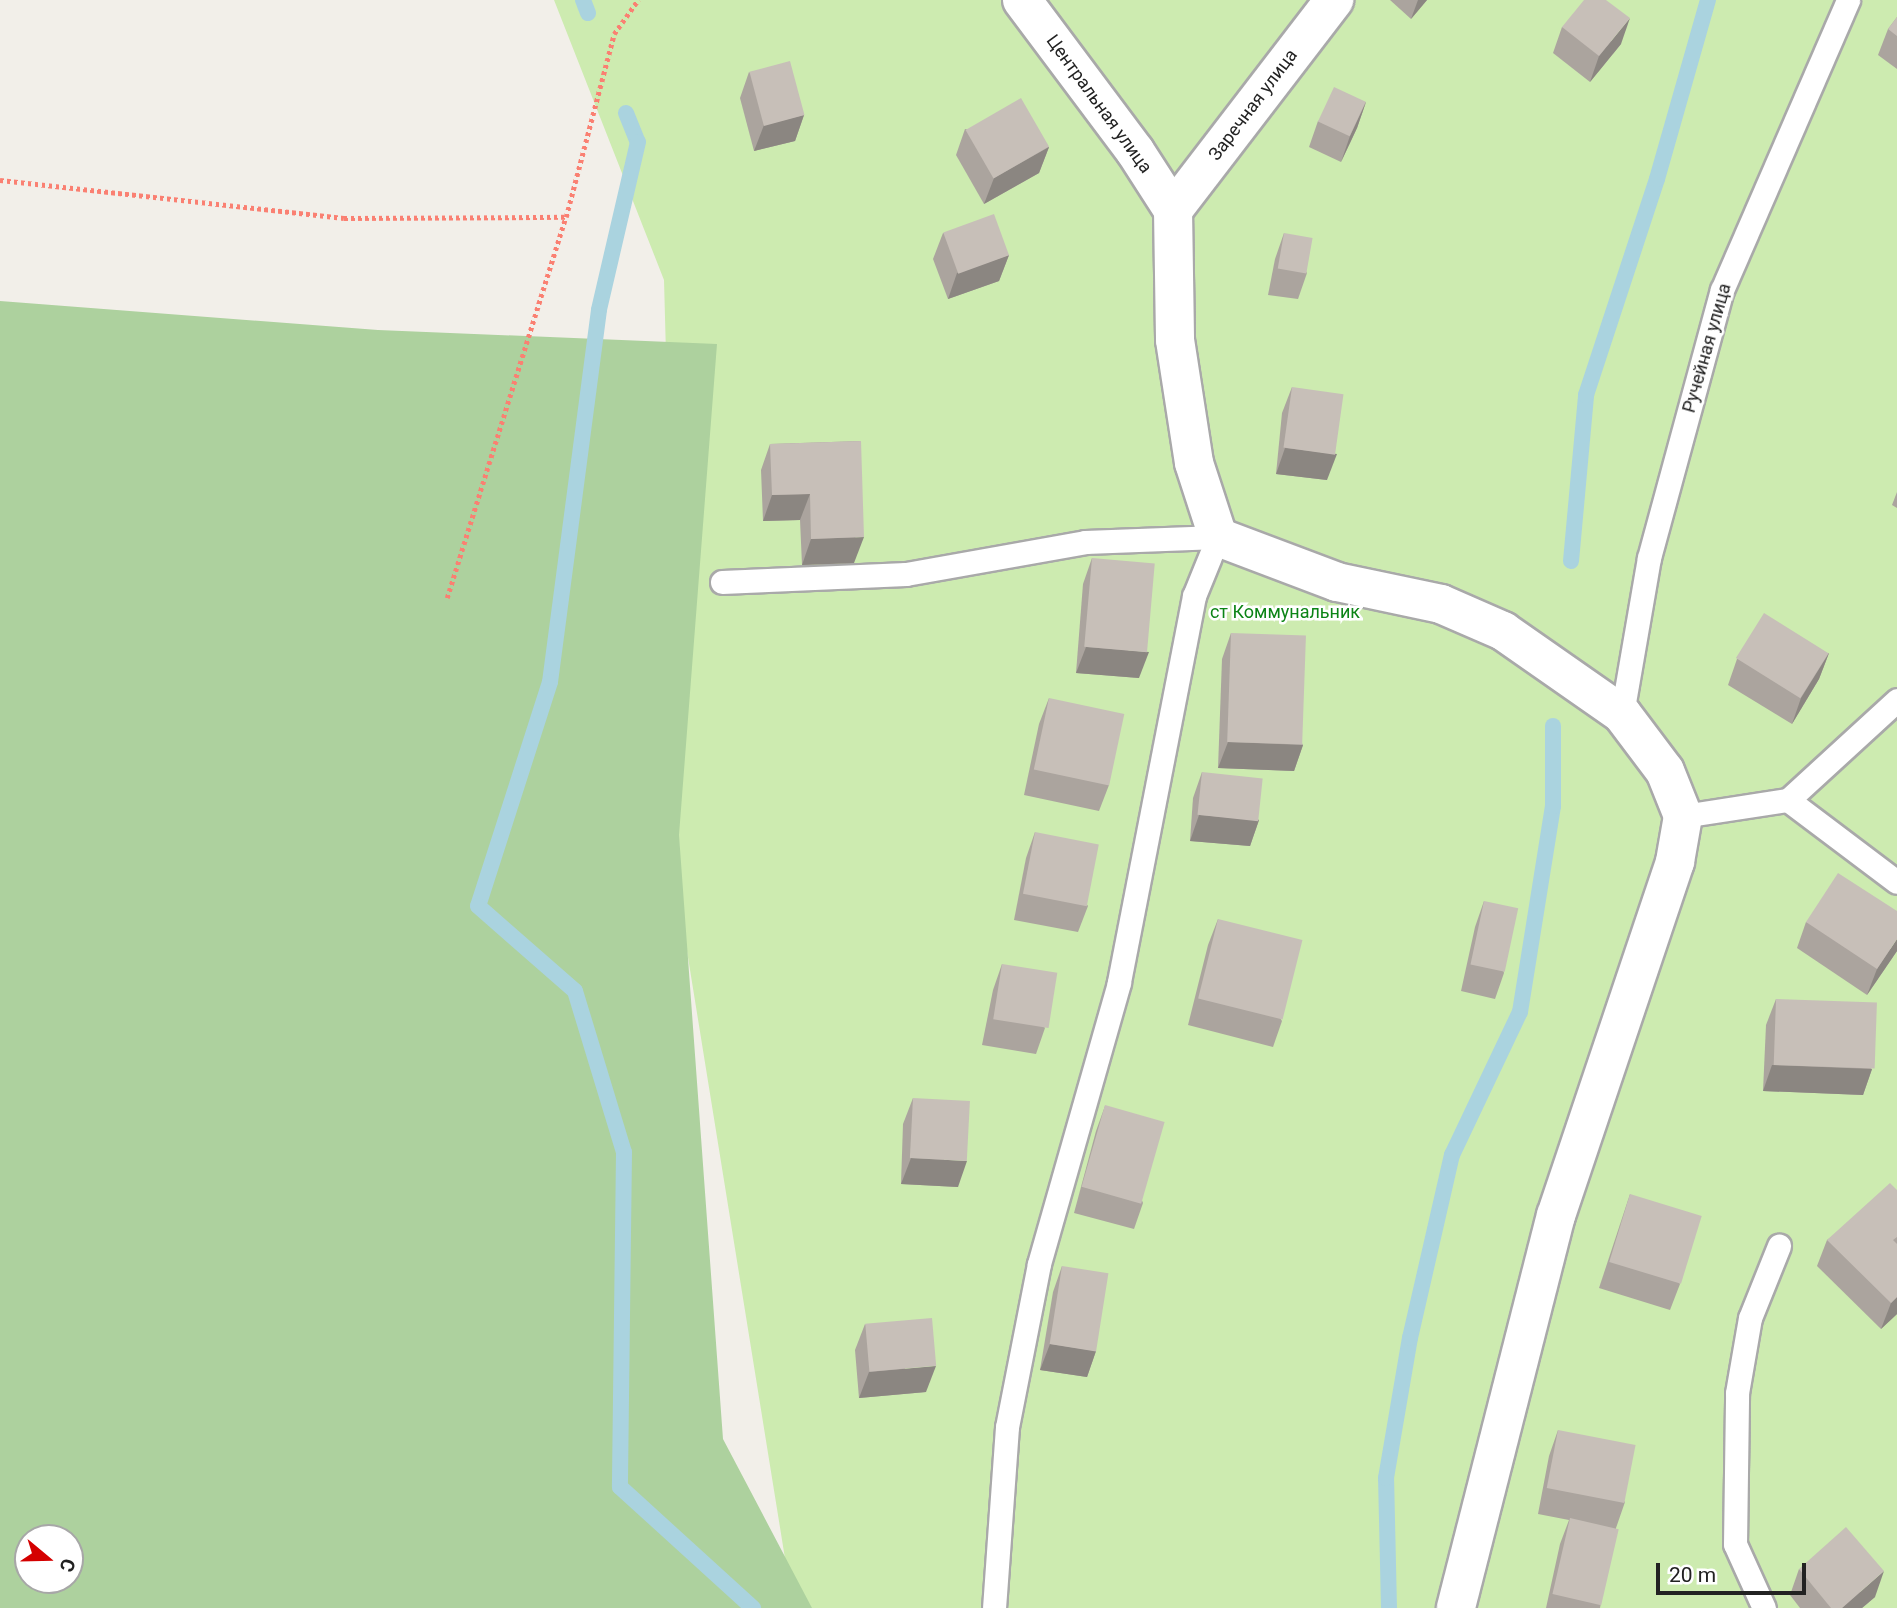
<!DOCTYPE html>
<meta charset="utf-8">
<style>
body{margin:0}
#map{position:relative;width:1897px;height:1608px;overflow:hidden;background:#f2efe9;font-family:Roboto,sans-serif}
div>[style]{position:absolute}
.grass>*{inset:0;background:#cdebb0}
.forest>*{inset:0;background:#add19e}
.stream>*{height:16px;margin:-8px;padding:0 8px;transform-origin:8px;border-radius:8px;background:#aad3df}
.path>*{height:4.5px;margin-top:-2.25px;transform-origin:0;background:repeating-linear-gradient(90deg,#fa8072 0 3.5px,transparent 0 7px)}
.roads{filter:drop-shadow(2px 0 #a9a9a9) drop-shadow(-2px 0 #a9a9a9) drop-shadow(0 2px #a9a9a9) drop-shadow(0 -2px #a9a9a9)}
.service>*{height:23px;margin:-11.5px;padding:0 11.5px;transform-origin:11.5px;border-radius:11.5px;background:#fff}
.minor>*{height:38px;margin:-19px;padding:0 19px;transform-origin:19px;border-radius:19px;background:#fff}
.wall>*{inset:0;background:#aba49e}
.shaded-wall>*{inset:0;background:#8b8681}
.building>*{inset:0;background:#c7bfb8;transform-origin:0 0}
span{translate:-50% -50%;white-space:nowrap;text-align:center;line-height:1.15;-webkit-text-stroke:5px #fff;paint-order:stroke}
.street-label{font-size:18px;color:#222}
.park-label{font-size:18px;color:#0c8416}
.north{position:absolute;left:14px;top:1524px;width:70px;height:70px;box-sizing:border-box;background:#fff;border:2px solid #a7a7a7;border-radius:50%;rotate:109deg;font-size:19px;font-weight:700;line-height:28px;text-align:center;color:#222}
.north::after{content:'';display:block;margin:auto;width:24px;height:32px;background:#d40000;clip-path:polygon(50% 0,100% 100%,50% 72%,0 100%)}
.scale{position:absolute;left:1656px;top:1563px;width:150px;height:32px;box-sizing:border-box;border:4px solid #222;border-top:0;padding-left:9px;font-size:21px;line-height:24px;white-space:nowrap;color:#222;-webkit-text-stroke:5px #fff;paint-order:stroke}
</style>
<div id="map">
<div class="grass">
<i style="clip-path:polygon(554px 0,1897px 0,1897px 1608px,793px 1608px,681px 914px,664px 280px)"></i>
</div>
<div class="forest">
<i style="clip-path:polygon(evenodd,0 301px,378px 330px,717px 344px,679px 835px,723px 1439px,812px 1608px,0 1608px,0 301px,28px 1538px,70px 1538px,70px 1580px,28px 1580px,28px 1538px)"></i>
</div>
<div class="stream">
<i style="left:583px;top:0;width:14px;rotate:69deg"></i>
<i style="left:626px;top:113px;width:31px;rotate:68deg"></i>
<i style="left:638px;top:142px;width:172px;rotate:103.1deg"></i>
<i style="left:599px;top:310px;width:375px;rotate:97.5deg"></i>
<i style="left:550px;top:682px;width:235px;rotate:107.8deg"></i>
<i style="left:478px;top:906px;width:129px;rotate:41.2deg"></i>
<i style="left:575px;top:991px;width:168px;rotate:73.1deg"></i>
<i style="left:624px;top:1152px;width:335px;rotate:90.7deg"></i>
<i style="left:620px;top:1487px;width:180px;rotate:42.3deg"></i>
<i style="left:1571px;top:561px;width:167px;rotate:-84.8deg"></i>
<i style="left:1586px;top:395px;width:227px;rotate:-71.8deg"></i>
<i style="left:1657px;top:179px;width:186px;rotate:-74.1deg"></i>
<i style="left:1389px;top:1608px;width:130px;rotate:-91.3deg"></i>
<i style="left:1386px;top:1478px;width:142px;rotate:-80.3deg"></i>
<i style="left:1410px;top:1338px;width:188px;rotate:-77.1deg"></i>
<i style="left:1452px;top:1155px;width:158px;rotate:-64.6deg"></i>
<i style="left:1520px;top:1012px;width:209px;rotate:-80.9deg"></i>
<i style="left:1553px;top:806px;width:80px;rotate:-90deg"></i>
</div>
<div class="path">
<i style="left:0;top:180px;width:346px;rotate:6.3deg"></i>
<i style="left:344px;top:218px;width:222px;rotate:-0.3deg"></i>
<i style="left:447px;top:598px;width:399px;rotate:-72.7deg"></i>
<i style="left:566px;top:217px;width:189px;rotate:-75.3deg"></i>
<i style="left:614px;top:34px;width:42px;rotate:-54.8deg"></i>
</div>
<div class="roads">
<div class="service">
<i style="left:722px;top:582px;width:184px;rotate:-2.5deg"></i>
<i style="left:906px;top:574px;width:182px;rotate:-10.1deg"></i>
<i style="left:1085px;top:542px;width:133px;rotate:-2.2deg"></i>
<i style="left:1218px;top:537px;width:64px;rotate:112.1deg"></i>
<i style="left:1194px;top:596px;width:394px;rotate:101deg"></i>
<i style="left:1119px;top:983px;width:292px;rotate:105.9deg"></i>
<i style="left:1039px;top:1264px;width:166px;rotate:101.1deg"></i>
<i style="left:1007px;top:1427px;width:181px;rotate:94.1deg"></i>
<i style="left:1622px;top:714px;width:158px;rotate:-80.2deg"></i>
<i style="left:1649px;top:558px;width:278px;rotate:-74.8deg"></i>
<i style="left:1722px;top:290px;width:316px;rotate:-66.5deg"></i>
<i style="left:1788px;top:800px;width:136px;rotate:37deg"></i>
<i style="left:1683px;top:816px;width:106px;rotate:-8.7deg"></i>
<i style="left:1788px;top:800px;width:148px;rotate:-42.5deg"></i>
<i style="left:1764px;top:1608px;width:70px;rotate:-114.4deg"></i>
<i style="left:1735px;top:1544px;width:151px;rotate:-89.2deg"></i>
<i style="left:1737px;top:1393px;width:76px;rotate:-80.2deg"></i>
<i style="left:1750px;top:1318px;width:78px;rotate:-68.1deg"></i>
</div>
<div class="minor">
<i style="left:1022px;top:0;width:189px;rotate:53.2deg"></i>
<i style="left:1135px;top:151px;width:70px;rotate:57.2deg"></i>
<i style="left:1173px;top:210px;width:130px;rotate:89.1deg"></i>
<i style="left:1175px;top:340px;width:124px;rotate:81.2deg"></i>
<i style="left:1194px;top:463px;width:78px;rotate:72deg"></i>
<i style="left:1218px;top:537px;width:127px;rotate:20.7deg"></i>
<i style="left:1337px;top:582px;width:106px;rotate:11.9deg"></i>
<i style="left:1441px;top:604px;width:68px;rotate:23.5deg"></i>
<i style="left:1503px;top:631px;width:145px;rotate:34.9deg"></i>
<i style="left:1622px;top:714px;width:71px;rotate:53deg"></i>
<i style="left:1665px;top:771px;width:48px;rotate:68.2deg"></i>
<i style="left:1683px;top:816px;width:47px;rotate:99.9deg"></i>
<i style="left:1675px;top:862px;width:373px;rotate:108.6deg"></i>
<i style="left:1556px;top:1215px;width:406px;rotate:104.3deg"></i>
<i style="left:1173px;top:210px;width:265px;rotate:-52.5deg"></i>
</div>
</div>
<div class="wall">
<i style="clip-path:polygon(1390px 0,1427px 0,1411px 19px)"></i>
<i style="clip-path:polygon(1897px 17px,1897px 69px,1878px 55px,1888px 29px)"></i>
<i style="clip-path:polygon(1562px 27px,1621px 44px,1590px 82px,1553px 53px)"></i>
<i style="clip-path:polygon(749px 72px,804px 115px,795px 141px,754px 151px,740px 98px)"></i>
<i style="clip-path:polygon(1366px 102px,1357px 128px,1341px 162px,1309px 147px,1318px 121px)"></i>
<i style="clip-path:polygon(965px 129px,1049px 147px,1039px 173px,984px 204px,956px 155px)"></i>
<i style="clip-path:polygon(943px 233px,1009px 255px,999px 281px,948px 299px,933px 259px)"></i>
<i style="clip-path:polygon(1284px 233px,1307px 273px,1298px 299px,1268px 295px,1275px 259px)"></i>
<i style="clip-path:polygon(1292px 387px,1327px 480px,1276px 474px,1282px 413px)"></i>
<i style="clip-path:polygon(861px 441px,854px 563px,802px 565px,800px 520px,763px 521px,761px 470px,770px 444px)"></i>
<i style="clip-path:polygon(1897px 492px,1897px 508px,1892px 505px)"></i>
<i style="clip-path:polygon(1092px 558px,1139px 678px,1076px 673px,1083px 584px)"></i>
<i style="clip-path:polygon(1231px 633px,1303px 745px,1294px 771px,1218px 768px,1222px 659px)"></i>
<i style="clip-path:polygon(1829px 653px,1819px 679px,1792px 724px,1728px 685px,1737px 659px)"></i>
<i style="clip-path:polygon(1049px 698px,1109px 785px,1099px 811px,1024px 795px,1039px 724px)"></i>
<i style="clip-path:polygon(1202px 772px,1259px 820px,1250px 846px,1190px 841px,1193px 798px)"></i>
<i style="clip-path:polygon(1035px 832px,1088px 906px,1078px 932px,1014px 920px,1026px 858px)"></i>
<i style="clip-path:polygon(1484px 901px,1504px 973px,1495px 999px,1461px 991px,1475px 927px)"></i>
<i style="clip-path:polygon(1218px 919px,1282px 1021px,1273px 1047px,1188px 1025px,1208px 945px)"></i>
<i style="clip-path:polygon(1806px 922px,1897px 951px,1867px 995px,1797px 948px)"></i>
<i style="clip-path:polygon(1002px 964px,1045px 1028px,1036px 1054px,982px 1045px,993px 990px)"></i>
<i style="clip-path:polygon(1776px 999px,1872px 1069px,1863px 1095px,1763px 1091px,1766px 1025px)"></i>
<i style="clip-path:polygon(913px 1098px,958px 1187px,901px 1184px,903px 1124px)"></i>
<i style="clip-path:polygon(1105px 1106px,1143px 1203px,1134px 1229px,1074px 1213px,1096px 1131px)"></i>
<i style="clip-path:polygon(1897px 1190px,1897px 1314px,1881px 1329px,1817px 1266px,1827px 1240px)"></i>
<i style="clip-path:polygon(1630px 1194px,1680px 1284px,1670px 1310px,1599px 1288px)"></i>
<i style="clip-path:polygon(1062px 1266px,1096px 1351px,1087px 1377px,1040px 1370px,1053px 1292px)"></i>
<i style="clip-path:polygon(865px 1324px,926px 1392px,859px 1398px,855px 1350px)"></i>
<i style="clip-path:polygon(1558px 1430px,1625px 1502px,1616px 1528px,1600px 1608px,1546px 1608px,1560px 1544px,1569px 1520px,1538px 1514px,1549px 1456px)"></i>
<i style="clip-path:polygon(1799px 1569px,1875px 1597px,1862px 1608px,1800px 1608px,1790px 1595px)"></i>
</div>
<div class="shaded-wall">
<i style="clip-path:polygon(1418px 0,1427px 0,1411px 19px)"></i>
<i style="clip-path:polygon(1630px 18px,1621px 44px,1590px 82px,1599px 56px)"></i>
<i style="clip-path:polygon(1366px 102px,1357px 128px,1341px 162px,1350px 136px)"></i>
<i style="clip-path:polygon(804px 115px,795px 141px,754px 151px,764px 125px)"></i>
<i style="clip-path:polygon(1049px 147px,1039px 173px,984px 204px,994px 178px)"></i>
<i style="clip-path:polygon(1009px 255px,999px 281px,948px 299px,957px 273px)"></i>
<i style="clip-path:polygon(1285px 448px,1337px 454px,1327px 480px,1276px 474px)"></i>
<i style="clip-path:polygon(810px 494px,800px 520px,763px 521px,772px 495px)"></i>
<i style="clip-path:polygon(864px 537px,854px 563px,802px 565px,811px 539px)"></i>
<i style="clip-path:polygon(1086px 647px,1149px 652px,1139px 678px,1076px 673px)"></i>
<i style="clip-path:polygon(1829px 653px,1819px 679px,1792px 724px,1801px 698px)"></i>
<i style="clip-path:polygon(1228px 742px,1303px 745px,1294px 771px,1218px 768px)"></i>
<i style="clip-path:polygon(1199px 815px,1259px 820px,1250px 846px,1190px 841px)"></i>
<i style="clip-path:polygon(1897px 939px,1897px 951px,1867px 995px,1877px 969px)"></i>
<i style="clip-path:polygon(1772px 1065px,1872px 1069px,1863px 1095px,1763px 1091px)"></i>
<i style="clip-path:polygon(911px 1158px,967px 1161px,958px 1187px,901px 1184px)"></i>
<i style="clip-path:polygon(1897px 1297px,1897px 1314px,1881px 1329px,1891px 1303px)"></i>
<i style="clip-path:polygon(1050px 1344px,1096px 1351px,1087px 1377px,1040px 1370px)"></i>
<i style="clip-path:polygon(936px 1366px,926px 1392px,859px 1398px,869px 1372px)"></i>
<i style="clip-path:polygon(1884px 1571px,1875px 1597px,1862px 1608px,1842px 1608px)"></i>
</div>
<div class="building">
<i style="clip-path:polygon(1584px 0,1606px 0,1630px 18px,1599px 56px,1562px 27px)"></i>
<i style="clip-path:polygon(1897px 17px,1897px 36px,1888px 29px)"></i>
<i style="left:790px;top:61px;width:56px;height:42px;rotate:75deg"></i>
<i style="left:1334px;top:87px;width:35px;height:38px;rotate:25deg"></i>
<i style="left:1021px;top:98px;width:56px;height:64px;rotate:60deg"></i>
<i style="left:994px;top:214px;width:44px;height:54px;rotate:70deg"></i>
<i style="left:1284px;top:233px;width:29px;height:36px;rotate:10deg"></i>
<i style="left:1292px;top:387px;width:52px;height:61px;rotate:8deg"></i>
<i style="clip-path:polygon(861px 441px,864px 537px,811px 539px,810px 494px,772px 495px,770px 444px)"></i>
<i style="left:1092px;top:558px;width:63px;height:89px;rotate:5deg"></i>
<i style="left:1764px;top:613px;width:76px;height:53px;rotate:32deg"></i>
<i style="left:1231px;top:633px;width:75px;height:109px;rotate:2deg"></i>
<i style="left:1049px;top:698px;width:77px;height:73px;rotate:12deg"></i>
<i style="left:1202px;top:772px;width:61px;height:43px;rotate:6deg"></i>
<i style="left:1035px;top:832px;width:65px;height:63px;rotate:11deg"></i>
<i style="clip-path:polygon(1838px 873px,1897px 911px,1897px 939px,1877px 969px,1806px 922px)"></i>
<i style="left:1484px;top:901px;width:35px;height:65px;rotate:12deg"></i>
<i style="left:1218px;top:919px;width:87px;height:82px;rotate:14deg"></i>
<i style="left:1002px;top:964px;width:56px;height:56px;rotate:9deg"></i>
<i style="left:1776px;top:999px;width:101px;height:66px;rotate:2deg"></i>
<i style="left:913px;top:1098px;width:57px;height:60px;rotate:3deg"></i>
<i style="left:1105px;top:1105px;width:62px;height:85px;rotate:16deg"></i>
<i style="clip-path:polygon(1890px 1183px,1897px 1190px,1897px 1237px,1893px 1240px,1897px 1244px,1897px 1297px,1891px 1303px,1827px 1240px)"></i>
<i style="left:1630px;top:1194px;width:75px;height:71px;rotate:17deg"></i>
<i style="left:1062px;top:1266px;width:47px;height:79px;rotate:9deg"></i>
<i style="left:932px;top:1318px;width:48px;height:67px;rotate:85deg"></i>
<i style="left:1558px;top:1430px;width:79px;height:59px;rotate:11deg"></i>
<i style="left:1570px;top:1518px;width:50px;height:78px;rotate:13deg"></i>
<i style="clip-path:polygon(1846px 1527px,1884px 1571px,1842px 1608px,1831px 1608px,1799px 1569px)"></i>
</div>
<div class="street-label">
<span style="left:1099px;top:104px;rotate:54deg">Центральная улица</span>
<span style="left:1253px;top:105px;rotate:-53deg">Заречная улица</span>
<span style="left:1707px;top:348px;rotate:-74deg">Ручейная улица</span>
</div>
<div class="park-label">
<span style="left:1285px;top:612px">ст Коммунальник</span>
</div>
<div class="north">С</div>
<div class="scale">20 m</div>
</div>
